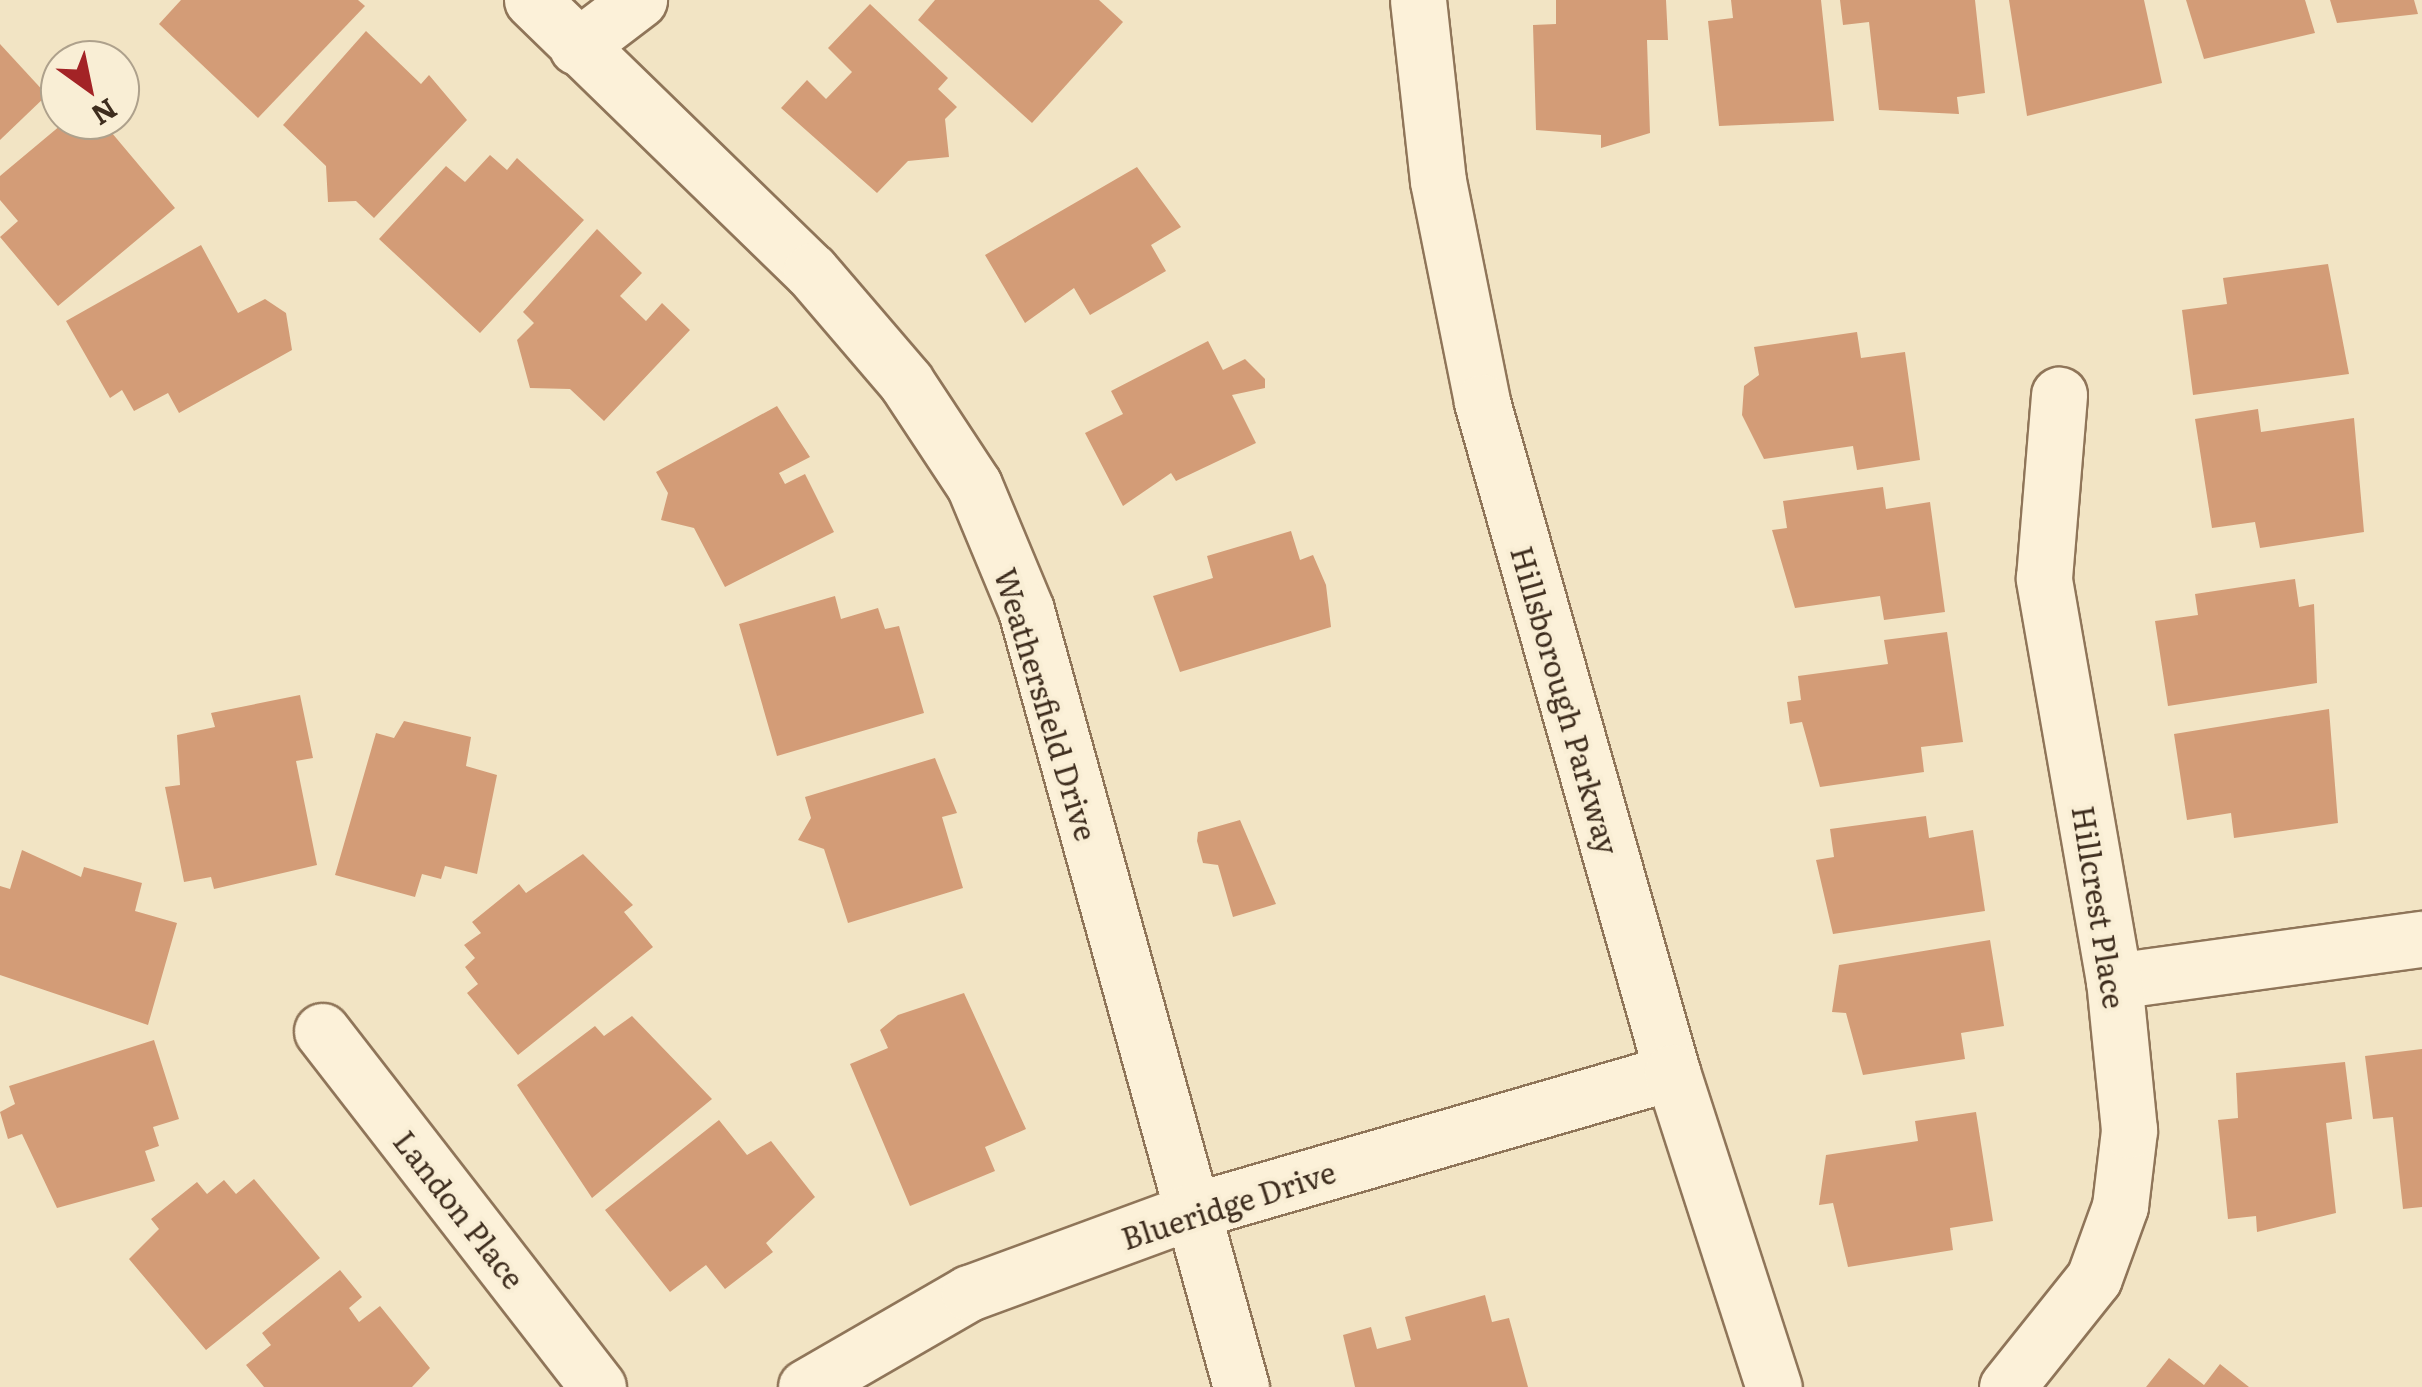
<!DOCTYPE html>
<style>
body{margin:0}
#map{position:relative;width:2422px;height:1387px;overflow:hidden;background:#f2e4c4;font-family:Literata,serif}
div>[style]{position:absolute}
.building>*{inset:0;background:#d39c77}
.roads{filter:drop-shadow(2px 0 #8f7559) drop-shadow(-2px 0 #8f7559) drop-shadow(0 2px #8f7559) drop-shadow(0 -2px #8f7559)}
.street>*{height:55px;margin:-27.5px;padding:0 27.5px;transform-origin:27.5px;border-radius:27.5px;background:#fcf1d9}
.secondary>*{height:55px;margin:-27.5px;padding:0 27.5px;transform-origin:27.5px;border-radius:27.5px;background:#fcf1d9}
span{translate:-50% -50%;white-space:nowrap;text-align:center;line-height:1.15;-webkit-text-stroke:8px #f9eed5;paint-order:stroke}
.street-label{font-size:30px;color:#3e2d1e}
.north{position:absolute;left:40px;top:40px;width:100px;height:100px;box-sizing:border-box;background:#f9eed5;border:2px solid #aea18c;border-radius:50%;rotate:147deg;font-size:28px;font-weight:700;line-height:40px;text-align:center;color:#3e2d1e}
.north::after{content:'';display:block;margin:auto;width:35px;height:45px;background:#a32326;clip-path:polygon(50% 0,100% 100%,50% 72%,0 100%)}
</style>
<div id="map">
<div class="building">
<i style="clip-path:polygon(181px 0,358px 0,365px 6px,258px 118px,159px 24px)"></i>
<i style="clip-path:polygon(935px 0,1099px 0,1123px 22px,1032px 123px,918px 20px)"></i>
<i style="clip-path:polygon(1556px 0,1666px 0,1668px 40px,1647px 40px,1650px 133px,1601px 148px,1601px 135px,1536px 130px,1533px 25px,1556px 24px)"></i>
<i style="clip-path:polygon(1731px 0,1821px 0,1834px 121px,1719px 126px,1708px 21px,1733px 18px)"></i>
<i style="clip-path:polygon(1840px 0,1975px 0,1985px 93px,1957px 97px,1959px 114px,1879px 110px,1869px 22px,1843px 25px)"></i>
<i style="clip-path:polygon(2009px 0,2144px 0,2162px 83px,2027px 116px)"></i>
<i style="clip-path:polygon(2186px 0,2305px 0,2315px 33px,2204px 59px)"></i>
<i style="clip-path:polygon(2330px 0,2414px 0,2418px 14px,2337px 23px)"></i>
<i style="clip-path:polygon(870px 4px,948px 78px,938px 89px,957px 107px,945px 119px,949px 157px,908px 161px,877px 193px,781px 108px,807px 80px,826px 99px,852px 72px,828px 48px)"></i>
<i style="clip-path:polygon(366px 31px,421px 84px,429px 75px,467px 120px,374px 218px,356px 201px,328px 202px,326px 166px,283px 125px)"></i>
<i style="clip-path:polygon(0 44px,47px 95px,0 140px)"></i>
<i style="clip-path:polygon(67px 120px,101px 120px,175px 208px,58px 306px,0 237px,18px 221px,0 200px,0 176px)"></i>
<i style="clip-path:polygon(490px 155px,507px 170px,517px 158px,584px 220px,480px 333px,379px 239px,446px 166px,465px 182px)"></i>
<i style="clip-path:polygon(1137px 167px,1181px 227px,1151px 245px,1166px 271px,1090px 315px,1074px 288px,1025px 323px,985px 255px)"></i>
<i style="clip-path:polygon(597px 229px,642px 273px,620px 296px,646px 321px,662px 303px,690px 330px,604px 421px,570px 389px,530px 388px,517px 340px,534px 323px,523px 312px)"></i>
<i style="clip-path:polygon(201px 245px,238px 313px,265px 299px,286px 313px,292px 350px,179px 413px,168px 393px,134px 411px,122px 390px,110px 398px,66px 321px)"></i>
<i style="clip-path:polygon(2328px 264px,2349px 374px,2193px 395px,2182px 310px,2227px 304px,2223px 278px)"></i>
<i style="clip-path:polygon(1857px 332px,1861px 358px,1905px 352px,1920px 460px,1857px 470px,1853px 446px,1764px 459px,1742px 415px,1744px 386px,1759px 375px,1754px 347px)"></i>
<i style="clip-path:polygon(1208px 341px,1223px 370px,1245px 359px,1265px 379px,1265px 388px,1232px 395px,1256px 443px,1176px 481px,1171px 473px,1123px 506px,1085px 433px,1123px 414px,1111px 391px)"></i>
<i style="clip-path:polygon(777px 406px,810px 457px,779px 473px,785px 484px,805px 474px,834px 532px,725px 587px,694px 528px,661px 520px,668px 493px,656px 472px)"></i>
<i style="clip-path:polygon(2258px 409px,2261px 432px,2354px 418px,2364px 532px,2260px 548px,2255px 522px,2212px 528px,2195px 419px)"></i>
<i style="clip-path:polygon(1883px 487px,1886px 509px,1930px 502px,1945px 612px,1884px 620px,1880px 596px,1795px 608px,1772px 530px,1787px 528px,1783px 501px)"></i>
<i style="clip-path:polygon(1291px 531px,1300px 560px,1313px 555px,1326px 585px,1331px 627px,1180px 672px,1153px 596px,1213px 578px,1207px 556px)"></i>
<i style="clip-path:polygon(2295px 579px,2299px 607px,2314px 604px,2317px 683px,2168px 706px,2155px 621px,2198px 615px,2195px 594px)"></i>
<i style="clip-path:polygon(835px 596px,841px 619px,878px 608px,885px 629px,899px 626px,924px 713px,777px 756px,739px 624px)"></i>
<i style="clip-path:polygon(1947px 632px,1963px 742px,1921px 747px,1924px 772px,1820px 787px,1802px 722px,1790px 724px,1787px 702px,1801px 700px,1798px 676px,1888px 664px,1884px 640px)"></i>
<i style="clip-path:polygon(300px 695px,313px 758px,296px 761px,317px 865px,214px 889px,211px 877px,184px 882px,165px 787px,180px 785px,177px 735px,215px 727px,211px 713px)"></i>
<i style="clip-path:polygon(2329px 709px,2338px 823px,2234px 838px,2231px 813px,2187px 820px,2174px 734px)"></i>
<i style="clip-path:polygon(404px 721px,471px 737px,466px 766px,497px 775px,477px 874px,445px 866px,441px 879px,422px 874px,415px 897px,335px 875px,376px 733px,394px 738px)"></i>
<i style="clip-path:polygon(935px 758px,957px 813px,942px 817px,963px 888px,848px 923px,824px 849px,798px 840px,811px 818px,805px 797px)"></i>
<i style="clip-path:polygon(1926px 816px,1929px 838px,1973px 830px,1985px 911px,1833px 934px,1816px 860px,1834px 857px,1830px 829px)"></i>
<i style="clip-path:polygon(1240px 820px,1276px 904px,1233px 917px,1218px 865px,1203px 863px,1197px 841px,1198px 832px)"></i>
<i style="clip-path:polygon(22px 850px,81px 877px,84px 867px,142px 883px,135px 911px,177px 923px,148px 1025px,0 975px,0 886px,10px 889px)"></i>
<i style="clip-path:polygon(583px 854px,633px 905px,624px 912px,653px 947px,518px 1055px,467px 993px,478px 984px,465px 967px,475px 958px,464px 945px,481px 933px,472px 922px,519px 884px,526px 893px)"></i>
<i style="clip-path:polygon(1990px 940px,2004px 1026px,1961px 1033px,1965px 1059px,1863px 1075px,1846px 1013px,1832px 1012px,1839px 965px)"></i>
<i style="clip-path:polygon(964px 993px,1026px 1129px,985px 1147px,995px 1171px,910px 1206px,850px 1064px,888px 1048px,880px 1030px,898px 1015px)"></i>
<i style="clip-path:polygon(632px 1016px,712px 1099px,592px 1198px,517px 1085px,595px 1026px,604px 1036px)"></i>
<i style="clip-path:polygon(154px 1040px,179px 1119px,153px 1127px,159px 1146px,145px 1151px,155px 1181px,57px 1208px,22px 1134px,8px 1139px,0 1112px,15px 1104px,9px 1086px)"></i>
<i style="clip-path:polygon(2422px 1049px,2422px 1207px,2403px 1209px,2393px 1117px,2373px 1119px,2365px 1056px)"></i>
<i style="clip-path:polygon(2345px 1062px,2352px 1119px,2326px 1123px,2336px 1213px,2257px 1232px,2256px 1216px,2228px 1219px,2218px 1120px,2238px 1118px,2236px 1073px)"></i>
<i style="clip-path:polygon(1976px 1112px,1993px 1221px,1950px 1228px,1953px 1250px,1848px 1267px,1833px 1203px,1819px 1205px,1826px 1155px,1918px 1141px,1915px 1121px)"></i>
<i style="clip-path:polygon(719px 1120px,747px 1155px,771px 1141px,815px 1197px,766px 1243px,773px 1252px,725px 1289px,706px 1265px,670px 1292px,605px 1210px)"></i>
<i style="clip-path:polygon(254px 1179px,320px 1258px,206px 1350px,129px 1259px,159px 1229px,151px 1219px,197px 1182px,207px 1194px,224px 1180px,236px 1194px)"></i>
<i style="clip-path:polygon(340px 1270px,362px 1297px,349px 1308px,359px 1322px,380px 1306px,430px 1368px,412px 1387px,264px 1387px,246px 1365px,271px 1345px,262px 1333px)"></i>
<i style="clip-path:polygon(1485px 1295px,1492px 1322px,1509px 1318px,1528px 1387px,1355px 1387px,1343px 1335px,1371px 1327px,1377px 1349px,1411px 1340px,1405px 1317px)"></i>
<i style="clip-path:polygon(2169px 1358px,2204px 1385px,2220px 1364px,2249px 1387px,2146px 1387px)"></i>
</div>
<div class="roads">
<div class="street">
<i style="left:532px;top:0;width:389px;rotate:44.2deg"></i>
<i style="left:811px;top:271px;width:146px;rotate:49.4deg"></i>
<i style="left:906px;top:382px;width:123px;rotate:56.6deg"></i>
<i style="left:974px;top:485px;width:135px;rotate:67.4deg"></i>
<i style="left:1026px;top:610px;width:806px;rotate:74.53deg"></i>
<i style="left:577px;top:47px;width:78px;rotate:-37.2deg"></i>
<i style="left:2114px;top:981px;width:311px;rotate:-7.8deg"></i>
<i style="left:322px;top:1031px;width:450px;rotate:52.2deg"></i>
<i style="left:806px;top:1387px;width:188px;rotate:-30deg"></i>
<i style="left:969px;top:1293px;width:234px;rotate:-20.2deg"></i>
<i style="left:1189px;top:1212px;width:503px;rotate:-16.16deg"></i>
<i style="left:2007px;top:1387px;width:139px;rotate:-51.4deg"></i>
<i style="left:2094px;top:1278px;width:77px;rotate:-70.1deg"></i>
<i style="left:2120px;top:1206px;width:77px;rotate:-83.2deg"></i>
<i style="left:2129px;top:1130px;width:150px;rotate:-95.7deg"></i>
<i style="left:2114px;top:981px;width:409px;rotate:-99.9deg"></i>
<i style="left:2044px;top:578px;width:184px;rotate:-85.3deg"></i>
</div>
<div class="secondary">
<i style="left:1418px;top:0;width:182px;rotate:83.7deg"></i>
<i style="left:1438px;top:181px;width:225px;rotate:78.7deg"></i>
<i style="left:1482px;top:402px;width:696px;rotate:74.17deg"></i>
<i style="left:1672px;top:1072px;width:331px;rotate:72.1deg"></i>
</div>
</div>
<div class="street-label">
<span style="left:1566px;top:700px;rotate:74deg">Hillsborough Parkway</span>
<span style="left:1047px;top:704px;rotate:73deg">Weathersfield Drive</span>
<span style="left:2100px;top:907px;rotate:81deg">Hillcrest Place</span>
<span style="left:1228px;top:1204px;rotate:-18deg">Blueridge Drive</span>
<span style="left:460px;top:1209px;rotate:52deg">Landon Place</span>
</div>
<div class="north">N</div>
</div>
